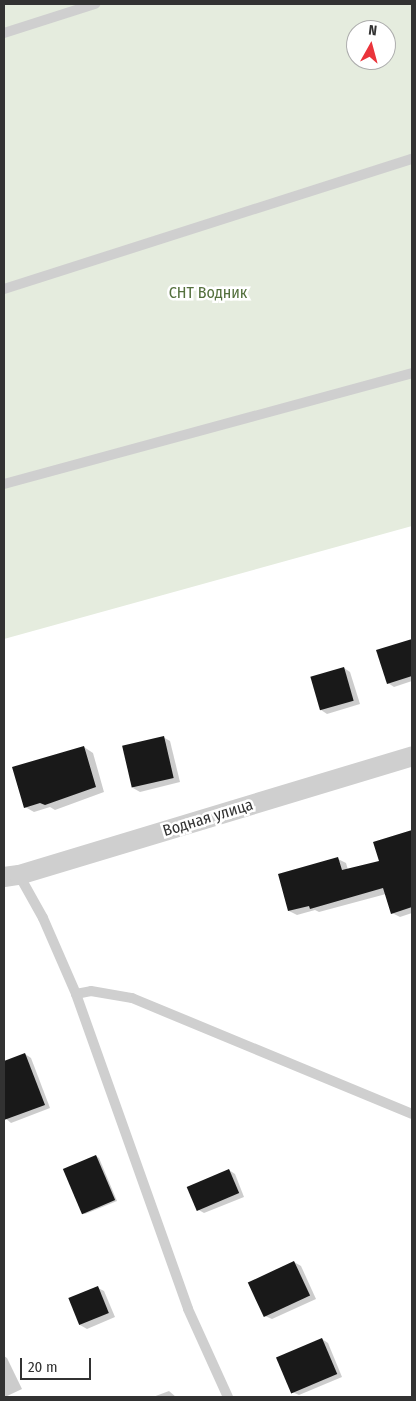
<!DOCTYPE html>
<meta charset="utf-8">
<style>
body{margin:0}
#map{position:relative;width:416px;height:1401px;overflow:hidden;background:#fff;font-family:"Fira Sans Condensed",sans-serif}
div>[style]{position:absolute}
.green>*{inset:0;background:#e5ecde}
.shadow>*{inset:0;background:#0003}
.building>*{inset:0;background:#191919;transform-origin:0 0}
.service>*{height:10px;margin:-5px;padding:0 5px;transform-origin:5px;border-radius:5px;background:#cfcfcf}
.minor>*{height:20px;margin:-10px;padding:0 10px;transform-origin:10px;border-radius:10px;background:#cfcfcf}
span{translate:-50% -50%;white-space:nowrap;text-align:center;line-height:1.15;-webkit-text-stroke:5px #fff;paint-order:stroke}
.park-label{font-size:16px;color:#54703d}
.street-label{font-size:16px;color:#323232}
.frame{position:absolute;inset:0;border:5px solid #323232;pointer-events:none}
.north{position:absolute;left:346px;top:20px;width:50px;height:50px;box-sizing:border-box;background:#fff;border:1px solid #adadad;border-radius:50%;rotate:7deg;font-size:14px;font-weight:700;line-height:20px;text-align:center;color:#323232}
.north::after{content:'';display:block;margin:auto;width:18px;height:22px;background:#ea343b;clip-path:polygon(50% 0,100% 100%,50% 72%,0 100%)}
.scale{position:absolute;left:20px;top:1358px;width:71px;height:22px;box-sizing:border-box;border:2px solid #323232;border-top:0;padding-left:6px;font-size:15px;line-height:18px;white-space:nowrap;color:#323232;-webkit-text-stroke:4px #fff;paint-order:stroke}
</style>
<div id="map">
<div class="green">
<i style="clip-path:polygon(evenodd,4px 4px,412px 4px,412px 526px,4px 639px,4px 4px,356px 30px,386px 30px,386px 60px,356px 60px,356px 30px)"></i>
</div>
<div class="shadow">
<i style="clip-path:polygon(410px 641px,412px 642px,412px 681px,394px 687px,388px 683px)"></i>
<i style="clip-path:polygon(344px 668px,350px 672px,360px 704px,327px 714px,321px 710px)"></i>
<i style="clip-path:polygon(163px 737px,170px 741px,180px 782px,140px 792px,133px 788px)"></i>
<i style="clip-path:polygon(84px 747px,93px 753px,104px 792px,55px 810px,50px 807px,34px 812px,25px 807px)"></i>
<i style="clip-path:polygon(412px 832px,412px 913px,400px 917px,392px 913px,386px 894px,319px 912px,315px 910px,297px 915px,289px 911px,338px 859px,346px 863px,348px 870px,381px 862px)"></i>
<i style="clip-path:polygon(25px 1054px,31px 1058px,50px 1108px,11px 1123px,4px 1117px,4px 1062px)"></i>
<i style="clip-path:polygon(96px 1156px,99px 1158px,117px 1201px,85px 1214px,82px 1213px,64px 1169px)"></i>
<i style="clip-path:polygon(229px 1170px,235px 1174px,244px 1197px,204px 1213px,197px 1209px,188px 1187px)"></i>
<i style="clip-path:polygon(294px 1262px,301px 1266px,316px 1299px,272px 1319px,265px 1316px,250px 1283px)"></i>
<i style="clip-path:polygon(98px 1288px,104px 1291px,115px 1317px,87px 1329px,80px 1325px)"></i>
<i style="clip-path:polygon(322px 1339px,328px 1343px,342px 1377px,299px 1395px,292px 1392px)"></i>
<i style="clip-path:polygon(4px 1356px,7px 1358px,22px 1389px,5px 1397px)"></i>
<i style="clip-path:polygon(169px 1391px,176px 1397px,153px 1397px)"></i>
</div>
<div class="building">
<i style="clip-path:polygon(412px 639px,412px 676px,387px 684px,376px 650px)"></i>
<i style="left:344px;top:667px;width:35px;height:35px;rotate:74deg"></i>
<i style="left:164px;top:736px;width:43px;height:43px;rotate:77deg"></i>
<i style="clip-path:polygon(84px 746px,96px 787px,45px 805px,40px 803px,24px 808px,12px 767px)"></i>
<i style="clip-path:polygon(412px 830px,412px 907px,391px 914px,383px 888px,310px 909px,309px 906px,288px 911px,278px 874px,338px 857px,342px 870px,379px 861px,373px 842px)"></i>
<i style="clip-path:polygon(25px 1053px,45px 1105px,4px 1120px,4px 1061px)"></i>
<i style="left:96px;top:1155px;width:49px;height:36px;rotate:67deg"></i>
<i style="left:229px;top:1169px;width:26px;height:46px;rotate:67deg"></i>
<i style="left:294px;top:1261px;width:38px;height:51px;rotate:65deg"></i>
<i style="left:98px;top:1286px;width:29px;height:32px;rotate:68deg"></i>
<i style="left:322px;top:1338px;width:39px;height:50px;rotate:67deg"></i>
</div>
<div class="service">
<i style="left:4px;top:33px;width:96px;rotate:-17.7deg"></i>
<i style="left:4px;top:289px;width:428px;rotate:-17.7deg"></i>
<i style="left:4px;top:484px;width:423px;rotate:-15.2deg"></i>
<i style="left:19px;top:875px;width:49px;rotate:60.8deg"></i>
<i style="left:43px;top:918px;width:83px;rotate:66.5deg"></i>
<i style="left:76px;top:994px;width:334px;rotate:70.4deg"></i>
<i style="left:188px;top:1309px;width:97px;rotate:65.6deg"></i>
<i style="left:76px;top:994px;width:15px;rotate:-11deg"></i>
<i style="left:91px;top:991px;width:42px;rotate:9.7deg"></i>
<i style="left:132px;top:998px;width:303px;rotate:22.5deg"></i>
</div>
<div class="minor">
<i style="left:4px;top:877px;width:15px;rotate:-8deg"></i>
<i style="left:19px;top:875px;width:411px;rotate:-16.8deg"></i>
</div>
<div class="park-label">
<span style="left:208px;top:293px">СНТ Водник</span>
</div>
<div class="street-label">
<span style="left:208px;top:818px;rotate:-17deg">Водная улица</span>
</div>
<div class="frame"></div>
<div class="north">N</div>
<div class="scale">20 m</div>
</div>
